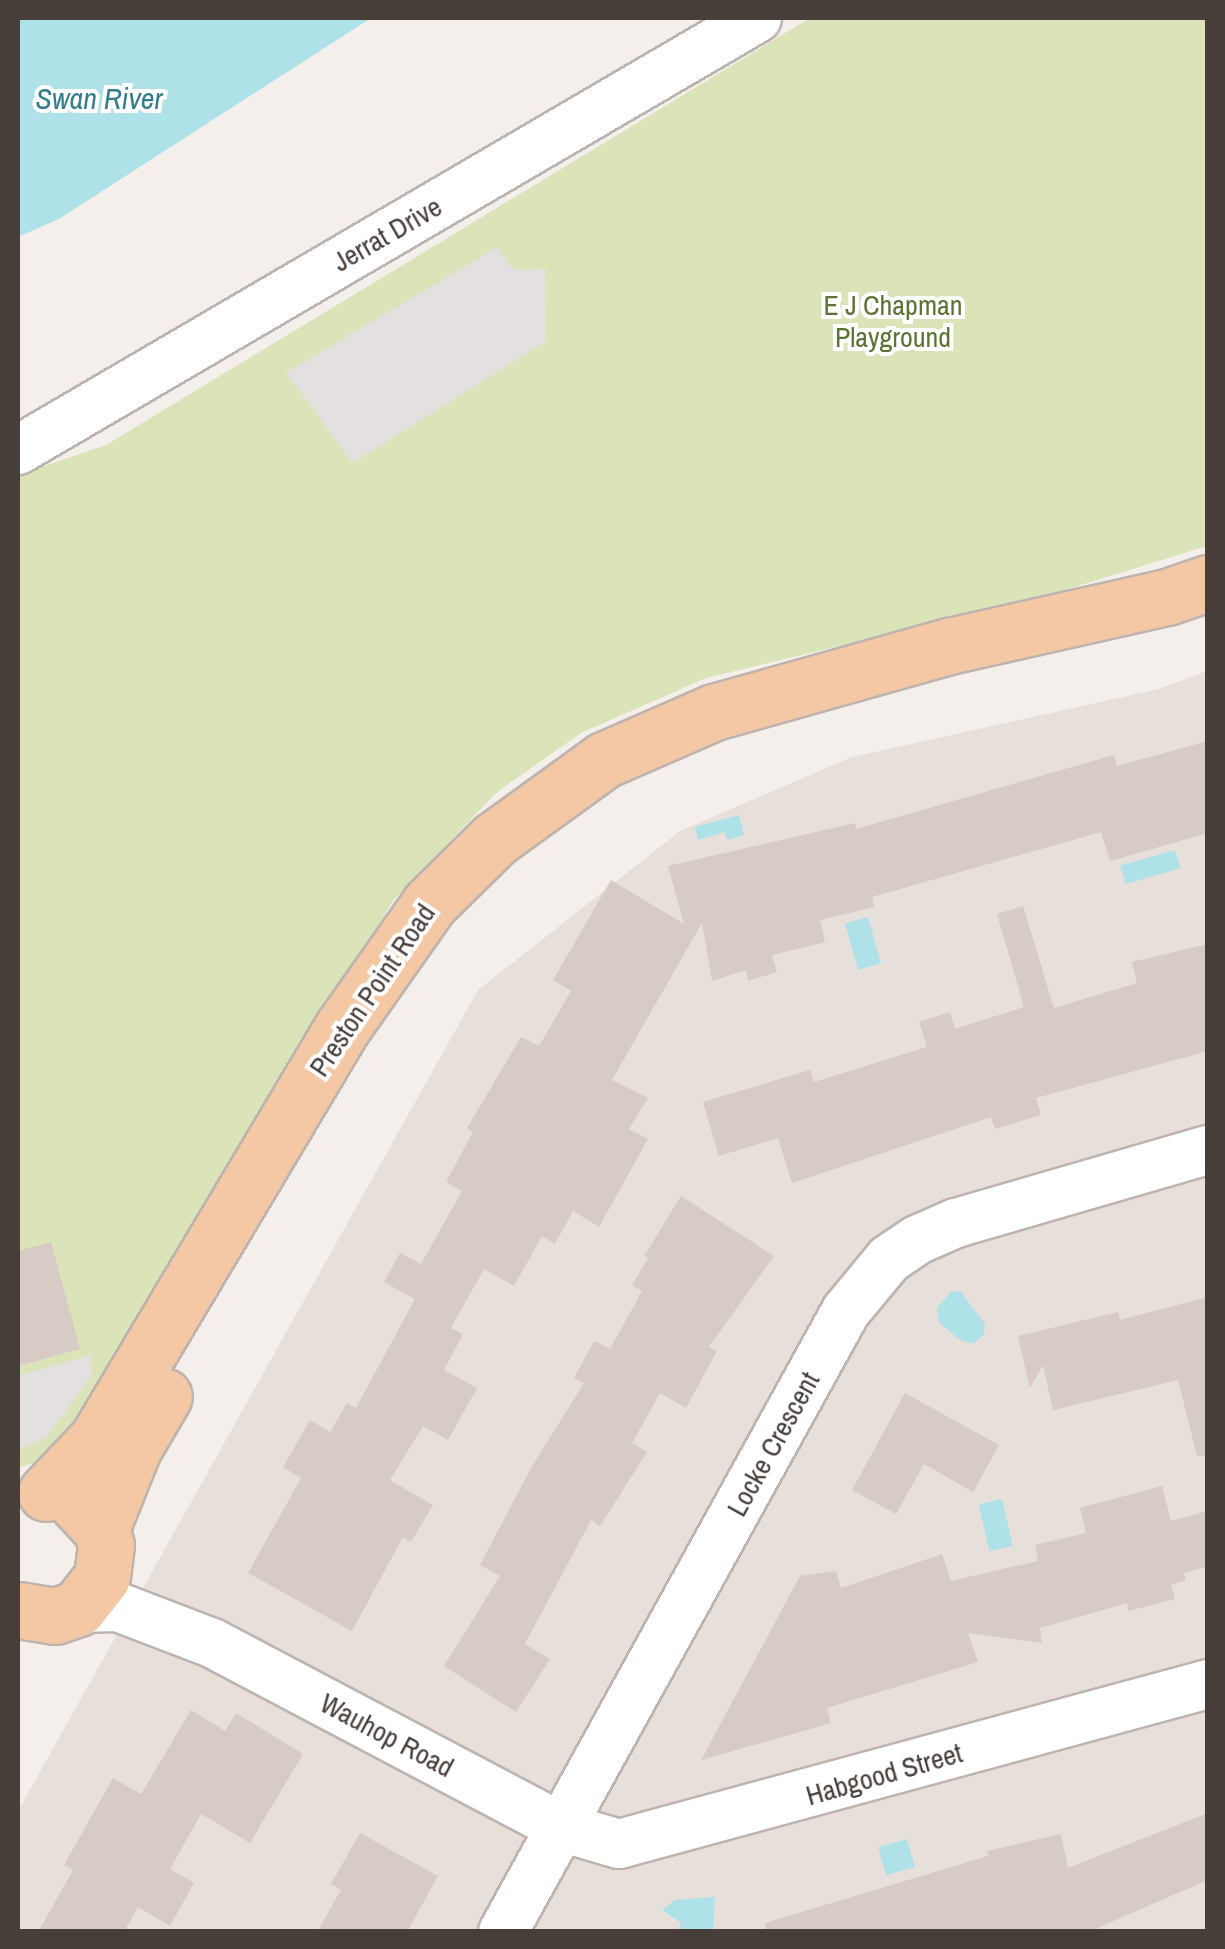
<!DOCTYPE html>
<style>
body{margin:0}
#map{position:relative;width:1225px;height:1949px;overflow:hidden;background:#f4efeb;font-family:"Archivo Narrow",sans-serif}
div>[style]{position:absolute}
.residential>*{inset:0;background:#e7dfda}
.green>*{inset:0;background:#dbe3b9}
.parking>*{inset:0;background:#e3e0df}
.water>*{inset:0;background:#afe1e9;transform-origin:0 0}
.building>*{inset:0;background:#d7cbc5}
.roads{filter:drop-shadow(2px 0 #beb4af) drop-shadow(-2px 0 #beb4af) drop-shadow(0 2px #beb4af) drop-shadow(0 -2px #beb4af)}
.minor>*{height:48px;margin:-24px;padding:0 24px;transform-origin:24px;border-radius:24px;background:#fff}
.major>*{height:55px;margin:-27.5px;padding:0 27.5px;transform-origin:27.5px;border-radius:27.5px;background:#f4c8a4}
span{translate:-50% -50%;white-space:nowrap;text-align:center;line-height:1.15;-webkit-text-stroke:8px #fff;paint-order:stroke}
.street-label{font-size:28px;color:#473e3a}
.park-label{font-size:28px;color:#5c7333}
.water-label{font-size:30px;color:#357d8a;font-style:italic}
.frame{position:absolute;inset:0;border:20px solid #473e3a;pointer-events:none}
</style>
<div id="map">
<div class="residential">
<i style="clip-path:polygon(1207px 671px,1207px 1931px,18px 1932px,18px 1811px,478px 990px,680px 831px,852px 757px,1159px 689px)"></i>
</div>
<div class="green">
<i style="clip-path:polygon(810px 18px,1207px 18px,1207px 546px,1039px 598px,706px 678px,581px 733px,497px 792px,393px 901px,107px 1373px,61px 1441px,43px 1460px,18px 1468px,18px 475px,106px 445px)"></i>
</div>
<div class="parking">
<i style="clip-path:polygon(497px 247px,514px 270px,545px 269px,546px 341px,353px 463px,286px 373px)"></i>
<i style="clip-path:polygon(91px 1355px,92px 1375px,48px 1436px,18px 1451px,18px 1376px)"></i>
</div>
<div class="water">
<i style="clip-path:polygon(18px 18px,371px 18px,59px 219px,18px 237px)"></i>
<i style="clip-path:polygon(739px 815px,744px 835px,727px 840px,725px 832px,698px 840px,695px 827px)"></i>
<i style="left:1175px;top:850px;width:19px;height:57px;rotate:74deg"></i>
<i style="left:868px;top:917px;width:48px;height:24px;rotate:74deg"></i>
<i style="clip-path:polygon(952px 1291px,961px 1292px,985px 1324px,984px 1334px,974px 1344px,962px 1341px,939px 1323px,937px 1308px)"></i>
<i style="left:1002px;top:1499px;width:48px;height:24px;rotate:77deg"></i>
<i style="left:907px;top:1839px;width:29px;height:30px;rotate:74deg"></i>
<i style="clip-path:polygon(715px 1897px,713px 1929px,679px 1931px,681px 1923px,662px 1910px,675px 1900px)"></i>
</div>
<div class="building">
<i style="clip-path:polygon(1208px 741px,1208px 833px,1110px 861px,1101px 832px,872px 897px,874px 907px,820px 920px,825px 942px,772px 955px,777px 972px,748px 981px,746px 970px,712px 981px,702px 923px,612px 1080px,648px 1098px,629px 1129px,648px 1139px,599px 1227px,573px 1211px,555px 1244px,542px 1236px,514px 1286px,484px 1269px,451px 1328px,463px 1334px,444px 1370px,477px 1388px,448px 1440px,423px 1426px,390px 1480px,433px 1505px,411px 1542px,403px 1537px,352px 1631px,248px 1573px,301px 1478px,283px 1467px,310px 1420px,330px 1432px,347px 1403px,356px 1408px,415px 1299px,384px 1282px,400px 1253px,421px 1264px,462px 1191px,446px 1182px,473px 1132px,467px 1128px,521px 1037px,539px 1046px,571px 991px,553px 980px,611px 880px,684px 924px,668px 866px,855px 823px,856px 829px,1114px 755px,1117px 766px)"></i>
<i style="clip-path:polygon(1023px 906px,1054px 1008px,1137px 983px,1132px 962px,1208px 944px,1208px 1051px,1036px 1098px,1041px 1115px,995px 1129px,991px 1117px,792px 1183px,778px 1138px,719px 1156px,703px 1102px,810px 1070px,814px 1082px,927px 1047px,919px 1022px,950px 1012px,955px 1029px,1024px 1007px,997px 914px)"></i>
<i style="clip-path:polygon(681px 1196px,774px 1256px,709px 1347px,717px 1351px,686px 1408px,660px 1393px,632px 1443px,647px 1452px,600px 1526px,591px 1520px,525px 1644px,550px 1659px,516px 1712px,444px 1666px,500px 1576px,480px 1565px,531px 1468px,584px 1383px,574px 1378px,594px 1341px,610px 1349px,642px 1291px,632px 1285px,648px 1258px,644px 1256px)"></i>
<i style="clip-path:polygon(51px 1242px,80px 1349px,18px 1366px,18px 1251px)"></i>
<i style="clip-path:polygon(1208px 1297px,1208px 1455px,1197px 1456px,1178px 1380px,1053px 1410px,1043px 1365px,1030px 1388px,1018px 1336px,1118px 1312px,1120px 1320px)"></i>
<i style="clip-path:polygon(905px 1393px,999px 1445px,973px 1492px,924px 1464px,896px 1514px,852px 1490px)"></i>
<i style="clip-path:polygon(1162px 1486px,1171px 1521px,1208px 1511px,1208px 1566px,1184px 1573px,1186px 1580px,1171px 1585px,1175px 1599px,1128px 1611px,1127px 1603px,1040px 1628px,1042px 1643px,968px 1633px,978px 1662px,827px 1708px,831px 1723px,701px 1760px,800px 1576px,836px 1571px,841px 1588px,942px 1554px,951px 1581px,1038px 1561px,1035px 1545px,1086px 1533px,1080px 1508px)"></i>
<i style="clip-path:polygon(191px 1710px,225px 1731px,236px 1713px,303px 1754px,250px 1843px,201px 1814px,170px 1869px,194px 1883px,170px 1926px,138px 1907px,124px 1932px,38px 1932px,73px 1870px,64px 1865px,113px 1778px,141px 1794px)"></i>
<i style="clip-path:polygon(1208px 1813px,1208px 1880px,1088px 1932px,766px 1932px,765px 1923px,988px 1856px,987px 1851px,1061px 1834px,1068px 1868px)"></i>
<i style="clip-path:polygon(360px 1833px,438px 1876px,407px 1932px,317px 1932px,341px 1890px,331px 1884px)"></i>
</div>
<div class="roads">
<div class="minor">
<i style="left:18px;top:450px;width:856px;rotate:-30.31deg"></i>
<i style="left:78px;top:1608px;width:40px;rotate:-1.4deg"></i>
<i style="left:118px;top:1607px;width:101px;rotate:21deg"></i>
<i style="left:212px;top:1643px;width:395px;rotate:27.8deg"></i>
<i style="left:561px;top:1827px;width:60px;rotate:16.3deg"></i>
<i style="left:619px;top:1844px;width:610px;rotate:-15.2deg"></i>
<i style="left:503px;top:1932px;width:709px;rotate:-61.09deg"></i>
<i style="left:846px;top:1311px;width:67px;rotate:-50.4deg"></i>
<i style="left:889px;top:1259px;width:34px;rotate:-34deg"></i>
<i style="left:917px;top:1240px;width:43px;rotate:-23.6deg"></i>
<i style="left:956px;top:1223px;width:262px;rotate:-16.2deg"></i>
</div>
<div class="major">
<i style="left:46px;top:1493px;width:74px;rotate:-46.6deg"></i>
<i style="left:97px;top:1439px;width:478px;rotate:-59.2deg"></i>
<i style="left:342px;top:1028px;width:151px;rotate:-54.9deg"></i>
<i style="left:429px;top:904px;width:93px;rotate:-44.6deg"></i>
<i style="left:495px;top:839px;width:135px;rotate:-35.9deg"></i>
<i style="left:604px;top:760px;width:120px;rotate:-23.6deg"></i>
<i style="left:714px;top:712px;width:244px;rotate:-15.7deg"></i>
<i style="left:949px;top:646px;width:223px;rotate:-12.7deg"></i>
<i style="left:1167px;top:597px;width:43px;rotate:-18.9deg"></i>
<i style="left:101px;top:1529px;width:86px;rotate:-68.2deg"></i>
<i style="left:133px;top:1449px;width:61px;rotate:-59.7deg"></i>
<i style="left:18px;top:1610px;width:37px;rotate:9deg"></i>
<i style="left:55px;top:1616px;width:24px;rotate:-19deg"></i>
<i style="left:78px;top:1608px;width:39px;rotate:-52deg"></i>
<i style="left:102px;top:1577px;width:32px;rotate:-83deg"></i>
<i style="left:106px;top:1545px;width:17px;rotate:-107deg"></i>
<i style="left:101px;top:1529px;width:35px;rotate:-133deg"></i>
</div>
</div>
<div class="street-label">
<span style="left:387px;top:234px;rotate:-30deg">Jerrat Drive</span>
<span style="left:372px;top:990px;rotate:-56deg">Preston Point Road</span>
<span style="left:773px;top:1444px;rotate:-61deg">Locke Crescent</span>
<span style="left:387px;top:1735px;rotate:28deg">Wauhop Road</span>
<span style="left:884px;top:1774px;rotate:-16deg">Habgood Street</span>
</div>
<div class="park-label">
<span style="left:893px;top:321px">E J Chapman<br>Playground</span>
</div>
<div class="water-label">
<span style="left:99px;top:98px">Swan River</span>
</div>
<div class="frame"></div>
</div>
